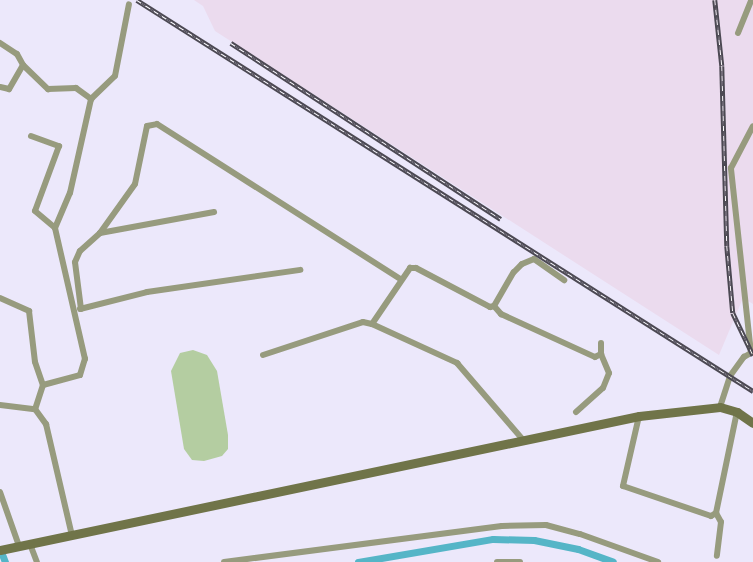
<!DOCTYPE html>
<style>
body{margin:0}
#map{position:relative;width:753px;height:562px;overflow:hidden;background:#ece8fb;font-family:"DM Sans",sans-serif}
div>[style]{position:absolute}
.industrial>*{inset:0;background:#ebdbee}
.green>*{inset:0;background:#b4cda1}
.canal>*{height:7px;margin:-3.5px;padding:0 3.5px;transform-origin:3.5px;border-radius:3.5px;background:#55b5c7}
.street>*{height:6px;margin:-3px;padding:0 3px;transform-origin:3px;border-radius:3px;background:#979b7e}
.secondary>*{height:9px;margin:-4.5px;padding:0 4.5px;transform-origin:4.5px;border-radius:4.5px;background:#707449}
.rail>*{height:4.5px;margin-top:-2.25px;transform-origin:0;background:repeating-linear-gradient(90deg,#fff 0 5px,#4c4953 0 10px);box-sizing:border-box;border-block:2px solid #4c4953}
span{translate:-50% -50%;white-space:nowrap;text-align:center;line-height:1.15;-webkit-text-stroke:5px #fff;paint-order:stroke}
</style>
<div id="map">
<div class="industrial">
<i style="clip-path:polygon(194px 0,753px 0,753px 304px,743px 298px,719px 355px,215px 31px,203px 6px)"></i>
</div>
<div class="green">
<i style="clip-path:polygon(193px 350px,207px 355px,217px 371px,228px 435px,228px 449px,222px 456px,204px 461px,192px 460px,184px 449px,171px 371px,180px 353px)"></i>
</div>
<div class="canal">
<i style="left:0;top:549px;width:14px;rotate:69deg"></i>
<i style="left:358px;top:562px;width:137px;rotate:-9.7deg"></i>
<i style="left:493px;top:539px;width:41px;rotate:1.4deg"></i>
<i style="left:534px;top:540px;width:45px;rotate:11.6deg"></i>
<i style="left:578px;top:549px;width:37px;rotate:20deg"></i>
</div>
<div class="street">
<i style="left:738px;top:33px;width:35px;rotate:-68deg"></i>
<i style="left:0;top:43px;width:20px;rotate:33deg"></i>
<i style="left:17px;top:54px;width:13px;rotate:61deg"></i>
<i style="left:23px;top:65px;width:28px;rotate:120deg"></i>
<i style="left:9px;top:89px;width:9px;rotate:-167deg"></i>
<i style="left:23px;top:65px;width:35px;rotate:44deg"></i>
<i style="left:48px;top:89px;width:28px;rotate:-2deg"></i>
<i style="left:76px;top:88px;width:19px;rotate:36deg"></i>
<i style="left:31px;top:136px;width:30px;rotate:20deg"></i>
<i style="left:59px;top:146px;width:69px;rotate:110.3deg"></i>
<i style="left:35px;top:211px;width:26px;rotate:40deg"></i>
<i style="left:100px;top:233px;width:116px;rotate:-10.4deg"></i>
<i style="left:0;top:298px;width:32px;rotate:24deg"></i>
<i style="left:29px;top:311px;width:51px;rotate:83.3deg"></i>
<i style="left:35px;top:362px;width:24px;rotate:71deg"></i>
<i style="left:43px;top:385px;width:25px;rotate:108deg"></i>
<i style="left:494px;top:306px;width:11px;rotate:49deg"></i>
<i style="left:501px;top:314px;width:103px;rotate:24.6deg"></i>
<i style="left:595px;top:357px;width:7px;rotate:-27deg"></i>
<i style="left:80px;top:309px;width:69px;rotate:-14.2deg"></i>
<i style="left:147px;top:292px;width:155px;rotate:-8.2deg"></i>
<i style="left:81px;top:309px;width:47px;rotate:-97.3deg"></i>
<i style="left:75px;top:262px;width:12px;rotate:-66deg"></i>
<i style="left:80px;top:251px;width:27px;rotate:-42deg"></i>
<i style="left:100px;top:233px;width:60px;rotate:-54.5deg"></i>
<i style="left:135px;top:184px;width:59px;rotate:-78.3deg"></i>
<i style="left:147px;top:126px;width:10px;rotate:-11deg"></i>
<i style="left:157px;top:124px;width:288px;rotate:32.5deg"></i>
<i style="left:372px;top:324px;width:68px;rotate:-55.8deg"></i>
<i style="left:410px;top:268px;width:6px"></i>
<i style="left:416px;top:268px;width:84px;rotate:27.8deg"></i>
<i style="left:490px;top:307px;width:4px;rotate:-14deg"></i>
<i style="left:494px;top:306px;width:39px;rotate:-60deg"></i>
<i style="left:514px;top:272px;width:11px;rotate:-45deg"></i>
<i style="left:522px;top:264px;width:13px;rotate:-23deg"></i>
<i style="left:534px;top:259px;width:37px;rotate:35deg"></i>
<i style="left:263px;top:355px;width:105px;rotate:-18.3deg"></i>
<i style="left:363px;top:322px;width:9px;rotate:13deg"></i>
<i style="left:372px;top:324px;width:94px;rotate:24.6deg"></i>
<i style="left:457px;top:363px;width:103px;rotate:49.3deg"></i>
<i style="left:43px;top:385px;width:38px;rotate:-15deg"></i>
<i style="left:80px;top:375px;width:17px;rotate:-73deg"></i>
<i style="left:85px;top:359px;width:134px;rotate:-102.9deg"></i>
<i style="left:55px;top:228px;width:38px;rotate:-67deg"></i>
<i style="left:70px;top:193px;width:96px;rotate:-77.4deg"></i>
<i style="left:91px;top:99px;width:33px;rotate:-44deg"></i>
<i style="left:115px;top:76px;width:73px;rotate:-79deg"></i>
<i style="left:0;top:405px;width:35px;rotate:7deg"></i>
<i style="left:35px;top:409px;width:19px;rotate:54deg"></i>
<i style="left:46px;top:424px;width:115px;rotate:76.9deg"></i>
<i style="left:720px;top:407px;width:33px;rotate:-72deg"></i>
<i style="left:730px;top:376px;width:24px;rotate:-54deg"></i>
<i style="left:744px;top:357px;width:8px;rotate:-30deg"></i>
<i style="left:751px;top:353px;width:186px;rotate:-96.2deg"></i>
<i style="left:731px;top:168px;width:47px;rotate:-62.4deg"></i>
<i style="left:576px;top:412px;width:36px;rotate:-42deg"></i>
<i style="left:603px;top:388px;width:16px;rotate:-68deg"></i>
<i style="left:609px;top:373px;width:21px;rotate:-113deg"></i>
<i style="left:601px;top:354px;width:11px;rotate:-90deg"></i>
<i style="left:639px;top:416px;width:72px;rotate:102.9deg"></i>
<i style="left:623px;top:486px;width:93px;rotate:18.8deg"></i>
<i style="left:711px;top:516px;width:6px;rotate:-31deg"></i>
<i style="left:716px;top:513px;width:103px;rotate:-78.3deg"></i>
<i style="left:0;top:492px;width:57px;rotate:70.6deg"></i>
<i style="left:716px;top:513px;width:10px;rotate:61deg"></i>
<i style="left:721px;top:522px;width:34px;rotate:97deg"></i>
<i style="left:30px;top:544px;width:19px;rotate:69deg"></i>
<i style="left:224px;top:562px;width:280px;rotate:-7.4deg"></i>
<i style="left:502px;top:526px;width:44px;rotate:-1.3deg"></i>
<i style="left:546px;top:525px;width:35px;rotate:15deg"></i>
<i style="left:580px;top:534px;width:83px;rotate:19.7deg"></i>
<i style="left:497px;top:562px;width:23px"></i>
</div>
<div class="secondary">
<i style="left:0;top:550px;width:653px;rotate:-11.84deg"></i>
<i style="left:639px;top:416px;width:81px;rotate:-6.3deg"></i>
<i style="left:720px;top:407px;width:18px;rotate:16deg"></i>
<i style="left:737px;top:412px;width:19px;rotate:35deg"></i>
</div>
<div class="rail">
<i style="left:137px;top:0;width:730px;rotate:32.4deg"></i>
<i style="left:715px;top:0;width:66px;rotate:83.9deg"></i>
<i style="left:722px;top:66px;width:180px;rotate:88.4deg"></i>
<i style="left:727px;top:246px;width:67px;rotate:84.9deg"></i>
<i style="left:733px;top:313px;width:47px;rotate:64.5deg"></i>
<i style="left:231px;top:43px;width:322px;rotate:33.1deg"></i>
</div>
</div>
